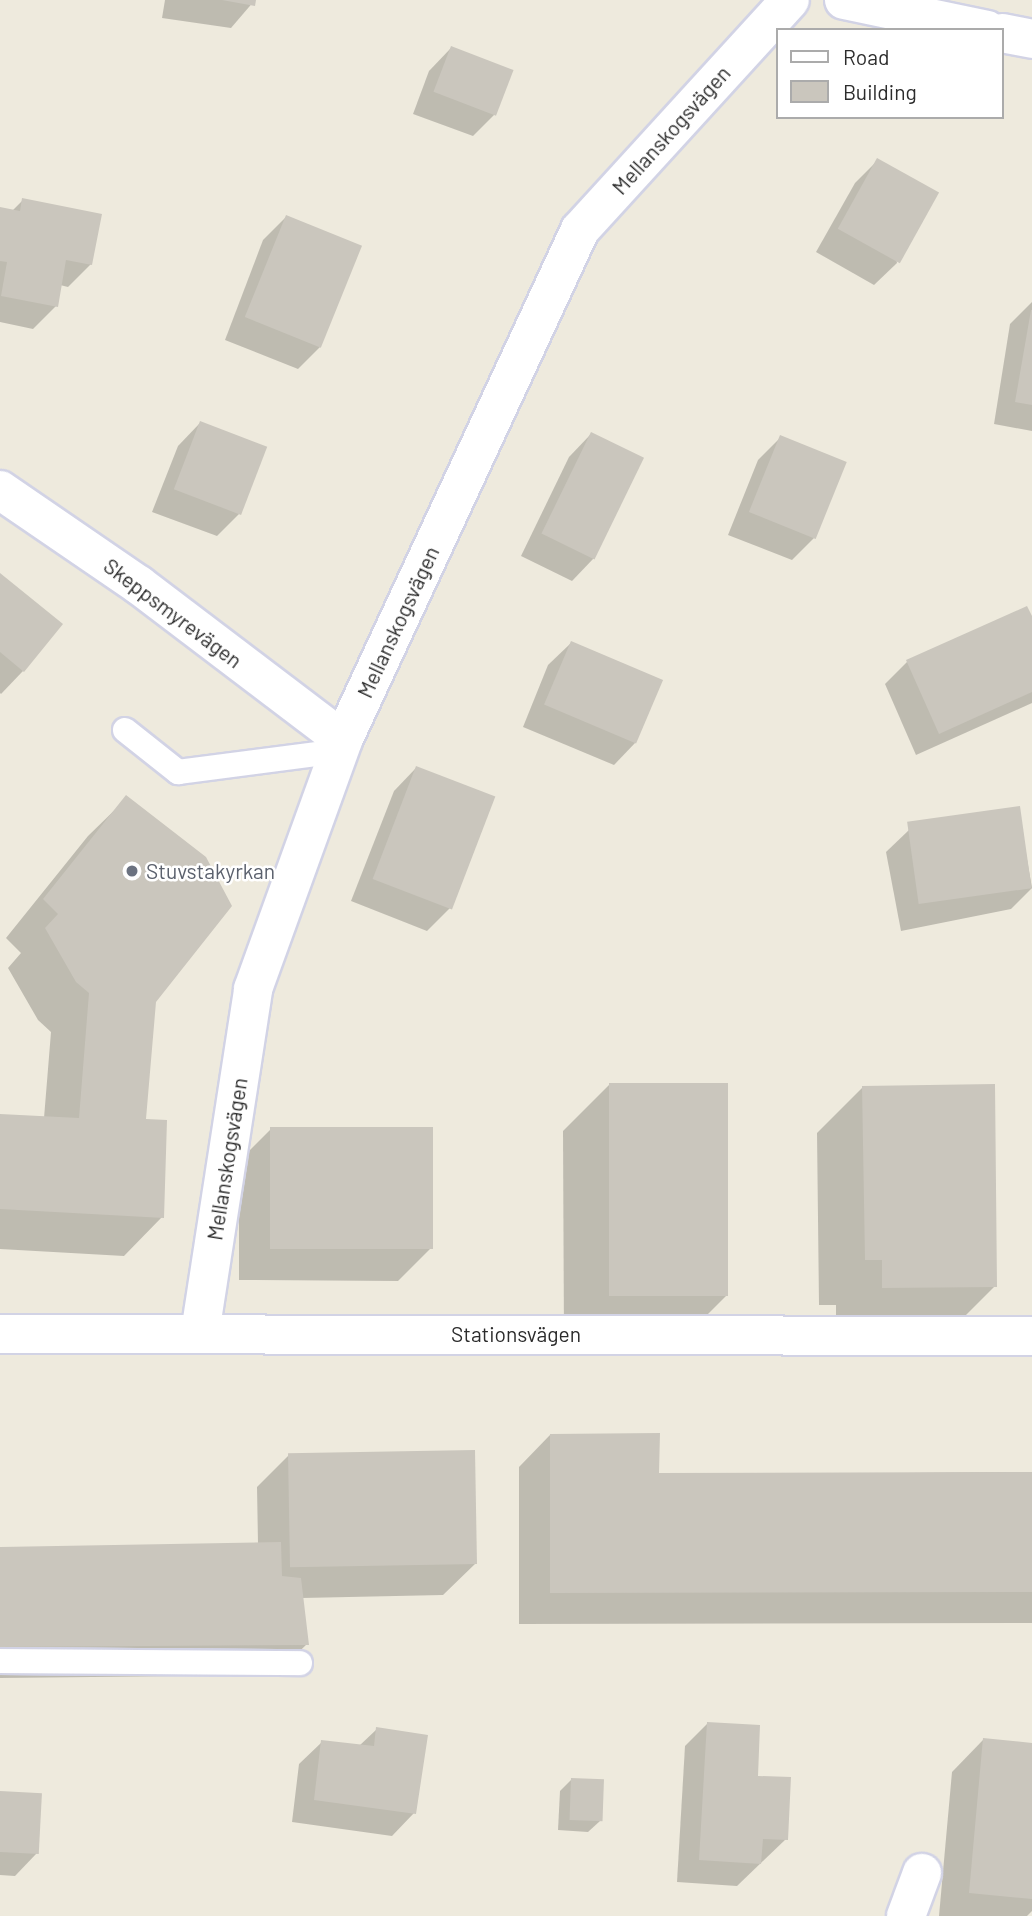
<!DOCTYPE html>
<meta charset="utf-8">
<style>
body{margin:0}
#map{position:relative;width:1032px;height:1916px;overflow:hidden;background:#eeeadd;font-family:Barlow,sans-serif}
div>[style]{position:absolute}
.shadow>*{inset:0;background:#0003}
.building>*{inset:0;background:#cac6bd;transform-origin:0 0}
.roads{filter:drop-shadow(2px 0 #d2d3e5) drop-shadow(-2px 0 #d2d3e5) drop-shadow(0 2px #d2d3e5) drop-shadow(0 -2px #d2d3e5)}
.lane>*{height:24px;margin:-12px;padding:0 12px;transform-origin:12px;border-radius:12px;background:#fff}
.street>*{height:38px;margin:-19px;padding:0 19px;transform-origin:19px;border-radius:19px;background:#fff}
.secondary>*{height:38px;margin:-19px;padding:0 19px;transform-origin:19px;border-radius:19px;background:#fff}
.dots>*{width:19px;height:19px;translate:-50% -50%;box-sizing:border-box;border:4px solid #fff;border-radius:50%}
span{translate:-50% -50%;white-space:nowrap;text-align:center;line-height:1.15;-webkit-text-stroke:5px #fff;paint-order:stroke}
.street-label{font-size:21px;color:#2c2c2c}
.worship-label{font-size:21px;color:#5b616d}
.left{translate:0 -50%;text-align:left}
.legend{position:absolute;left:776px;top:28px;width:228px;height:91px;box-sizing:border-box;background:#fff;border:2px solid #ababab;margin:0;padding:9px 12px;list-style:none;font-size:21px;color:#2c2c2c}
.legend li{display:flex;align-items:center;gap:14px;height:35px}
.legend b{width:35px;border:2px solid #ababab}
</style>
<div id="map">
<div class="shadow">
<i style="clip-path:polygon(165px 0,255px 0,231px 28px,162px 18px)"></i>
<i style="clip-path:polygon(451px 48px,495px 114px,473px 136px,413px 114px,429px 71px)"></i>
<i style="clip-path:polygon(878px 160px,897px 263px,874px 285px,816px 252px,855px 183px)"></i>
<i style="clip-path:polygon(23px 200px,91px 264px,68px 287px,60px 285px,56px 306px,33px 329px,0 322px,0 209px,12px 211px)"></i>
<i style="clip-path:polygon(286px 217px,321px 346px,298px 369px,225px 340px,263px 240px)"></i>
<i style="clip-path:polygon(1032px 302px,1032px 431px,994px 424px,1010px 324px)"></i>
<i style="clip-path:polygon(200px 423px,239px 514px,217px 536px,152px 512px,178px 446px)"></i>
<i style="clip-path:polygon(591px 434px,641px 459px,594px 558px,572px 581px,521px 556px,569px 457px)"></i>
<i style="clip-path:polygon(781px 437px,814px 538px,792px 560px,728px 535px,758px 460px)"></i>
<i style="clip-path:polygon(0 575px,23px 671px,1px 694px,0 693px)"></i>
<i style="clip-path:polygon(1032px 620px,1032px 703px,916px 755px,885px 684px,907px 662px)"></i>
<i style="clip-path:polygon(571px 643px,636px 742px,614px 765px,523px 727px,548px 665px)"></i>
<i style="clip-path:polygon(416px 768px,493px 798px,450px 908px,427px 931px,351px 901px,394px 791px)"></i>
<i style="clip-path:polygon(127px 798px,154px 1001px,144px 1121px,162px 1217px,124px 1256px,0 1249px,0 1116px,44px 1118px,51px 1032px,38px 1020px,8px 968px,21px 953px,6px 938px,88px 836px)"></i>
<i style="clip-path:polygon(1018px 808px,1032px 888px,1011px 909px,901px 931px,886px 852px,909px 830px)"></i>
<i style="clip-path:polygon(609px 1085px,727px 1295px,681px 1341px,564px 1342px,563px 1131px)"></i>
<i style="clip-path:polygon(863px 1087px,995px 1286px,949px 1332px,836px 1333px,836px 1305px,819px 1305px,817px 1133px)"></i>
<i style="clip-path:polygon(271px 1129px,430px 1249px,398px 1281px,239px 1280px,239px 1161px)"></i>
<i style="clip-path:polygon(550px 1435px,657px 1475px,1032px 1472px,1032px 1623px,519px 1624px,519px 1467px)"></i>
<i style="clip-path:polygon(289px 1455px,475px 1564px,443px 1595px,302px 1598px,307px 1644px,275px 1675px,0 1678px,0 1549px,258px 1544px,257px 1487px)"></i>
<i style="clip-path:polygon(707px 1724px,756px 1777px,786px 1839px,737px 1886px,677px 1882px,685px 1746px)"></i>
<i style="clip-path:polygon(377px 1729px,414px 1813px,392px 1836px,292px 1822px,299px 1764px,322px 1742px,359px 1746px)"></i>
<i style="clip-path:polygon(983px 1740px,1032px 1744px,1032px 1911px,1027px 1916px,939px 1916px,952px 1772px)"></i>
<i style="clip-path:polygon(572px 1779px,600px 1821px,588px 1832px,558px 1830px,560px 1791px)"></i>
<i style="clip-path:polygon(0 1793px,37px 1853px,15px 1876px,0 1875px)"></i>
</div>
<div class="building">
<i style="clip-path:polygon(222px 0,256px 0,255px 6px)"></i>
<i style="left:451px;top:46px;width:67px;height:49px;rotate:21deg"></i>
<i style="left:877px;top:158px;width:71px;height:81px;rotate:29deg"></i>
<i style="clip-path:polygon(22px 198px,102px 214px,92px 265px,66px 260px,58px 307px,1px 296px,7px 262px,0 261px,0 207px,20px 211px)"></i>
<i style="left:286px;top:215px;width:82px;height:110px;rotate:22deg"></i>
<i style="clip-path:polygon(1031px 310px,1032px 310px,1032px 405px,1015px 402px)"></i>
<i style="left:200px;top:421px;width:72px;height:73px;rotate:21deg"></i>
<i style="left:591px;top:432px;width:59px;height:113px;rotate:26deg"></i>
<i style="left:780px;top:435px;width:72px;height:83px;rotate:22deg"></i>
<i style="clip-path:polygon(0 573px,63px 624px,24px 672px,0 652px)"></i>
<i style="clip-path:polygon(1027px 606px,1032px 616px,1032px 692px,939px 734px,906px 660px)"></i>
<i style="left:571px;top:641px;width:100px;height:69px;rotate:23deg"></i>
<i style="left:416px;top:766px;width:85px;height:121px;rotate:21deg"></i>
<i style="clip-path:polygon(126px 795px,206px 857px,232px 906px,156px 1002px,146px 1119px,167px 1120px,164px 1218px,0 1209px,0 1114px,79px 1118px,89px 993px,76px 982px,45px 928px,58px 914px,43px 899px)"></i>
<i style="left:1020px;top:806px;width:83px;height:114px;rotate:82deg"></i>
<i style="left:609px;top:1083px;width:119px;height:213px"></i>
<i style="clip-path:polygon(995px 1084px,997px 1287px,882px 1288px,882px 1260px,865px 1260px,862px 1086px)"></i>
<i style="left:270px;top:1127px;width:163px;height:122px"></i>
<i style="clip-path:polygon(660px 1433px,659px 1473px,1032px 1472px,1032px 1592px,550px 1593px,550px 1434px)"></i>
<i style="left:475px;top:1450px;width:114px;height:187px;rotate:89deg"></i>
<i style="clip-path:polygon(281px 1542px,282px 1576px,301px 1578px,309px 1645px,0 1647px,0 1547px)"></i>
<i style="clip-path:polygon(707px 1722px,760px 1725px,758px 1776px,791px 1777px,788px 1840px,763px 1839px,761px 1864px,699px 1860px)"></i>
<i style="clip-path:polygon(376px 1727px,428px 1735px,416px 1814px,314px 1800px,321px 1740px,374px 1746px)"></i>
<i style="clip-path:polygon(983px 1738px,1032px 1743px,1032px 1899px,969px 1893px)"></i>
<i style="left:571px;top:1778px;width:33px;height:42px;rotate:2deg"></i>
<i style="left:0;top:1791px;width:42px;height:61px;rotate:3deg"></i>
</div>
<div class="roads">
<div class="lane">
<i style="left:125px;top:730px;width:68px;rotate:38.4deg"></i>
<i style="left:178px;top:772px;width:162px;rotate:-7.4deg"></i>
<i style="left:0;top:1661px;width:300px;rotate:0.4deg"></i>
</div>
<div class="street">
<i style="left:844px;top:0;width:146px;rotate:11.8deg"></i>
<i style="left:1002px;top:33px;width:31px;rotate:11deg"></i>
<i style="left:0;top:490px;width:168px;rotate:34.4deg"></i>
<i style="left:139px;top:585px;width:256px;rotate:37.2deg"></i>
<i style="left:200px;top:1333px;width:348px;rotate:-81.2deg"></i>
<i style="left:253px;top:989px;width:265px;rotate:-70.1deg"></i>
<i style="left:343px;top:740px;width:562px;rotate:-65.08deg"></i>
<i style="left:580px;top:230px;width:311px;rotate:-47.6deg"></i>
<i style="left:906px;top:1916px;width:46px;rotate:-69.6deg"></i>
</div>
<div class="secondary">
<i style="left:0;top:1334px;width:1032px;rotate:0.11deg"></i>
</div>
</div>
<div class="dots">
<i style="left:132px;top:871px;background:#6b7280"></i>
</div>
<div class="street-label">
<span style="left:671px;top:130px;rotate:-48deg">Mellanskogsvägen</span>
<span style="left:173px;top:613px;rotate:37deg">Skeppsmyrevägen</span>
<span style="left:398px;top:622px;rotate:-65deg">Mellanskogsvägen</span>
<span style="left:227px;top:1159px;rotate:-81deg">Mellanskogsvägen</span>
<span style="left:516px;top:1334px">Stationsvägen</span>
</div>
<div class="worship-label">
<span class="left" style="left:146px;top:871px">Stuvstakyrkan</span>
</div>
<ul class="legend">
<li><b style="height:9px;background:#fff"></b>Road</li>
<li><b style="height:19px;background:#cac6bd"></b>Building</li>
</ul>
</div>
